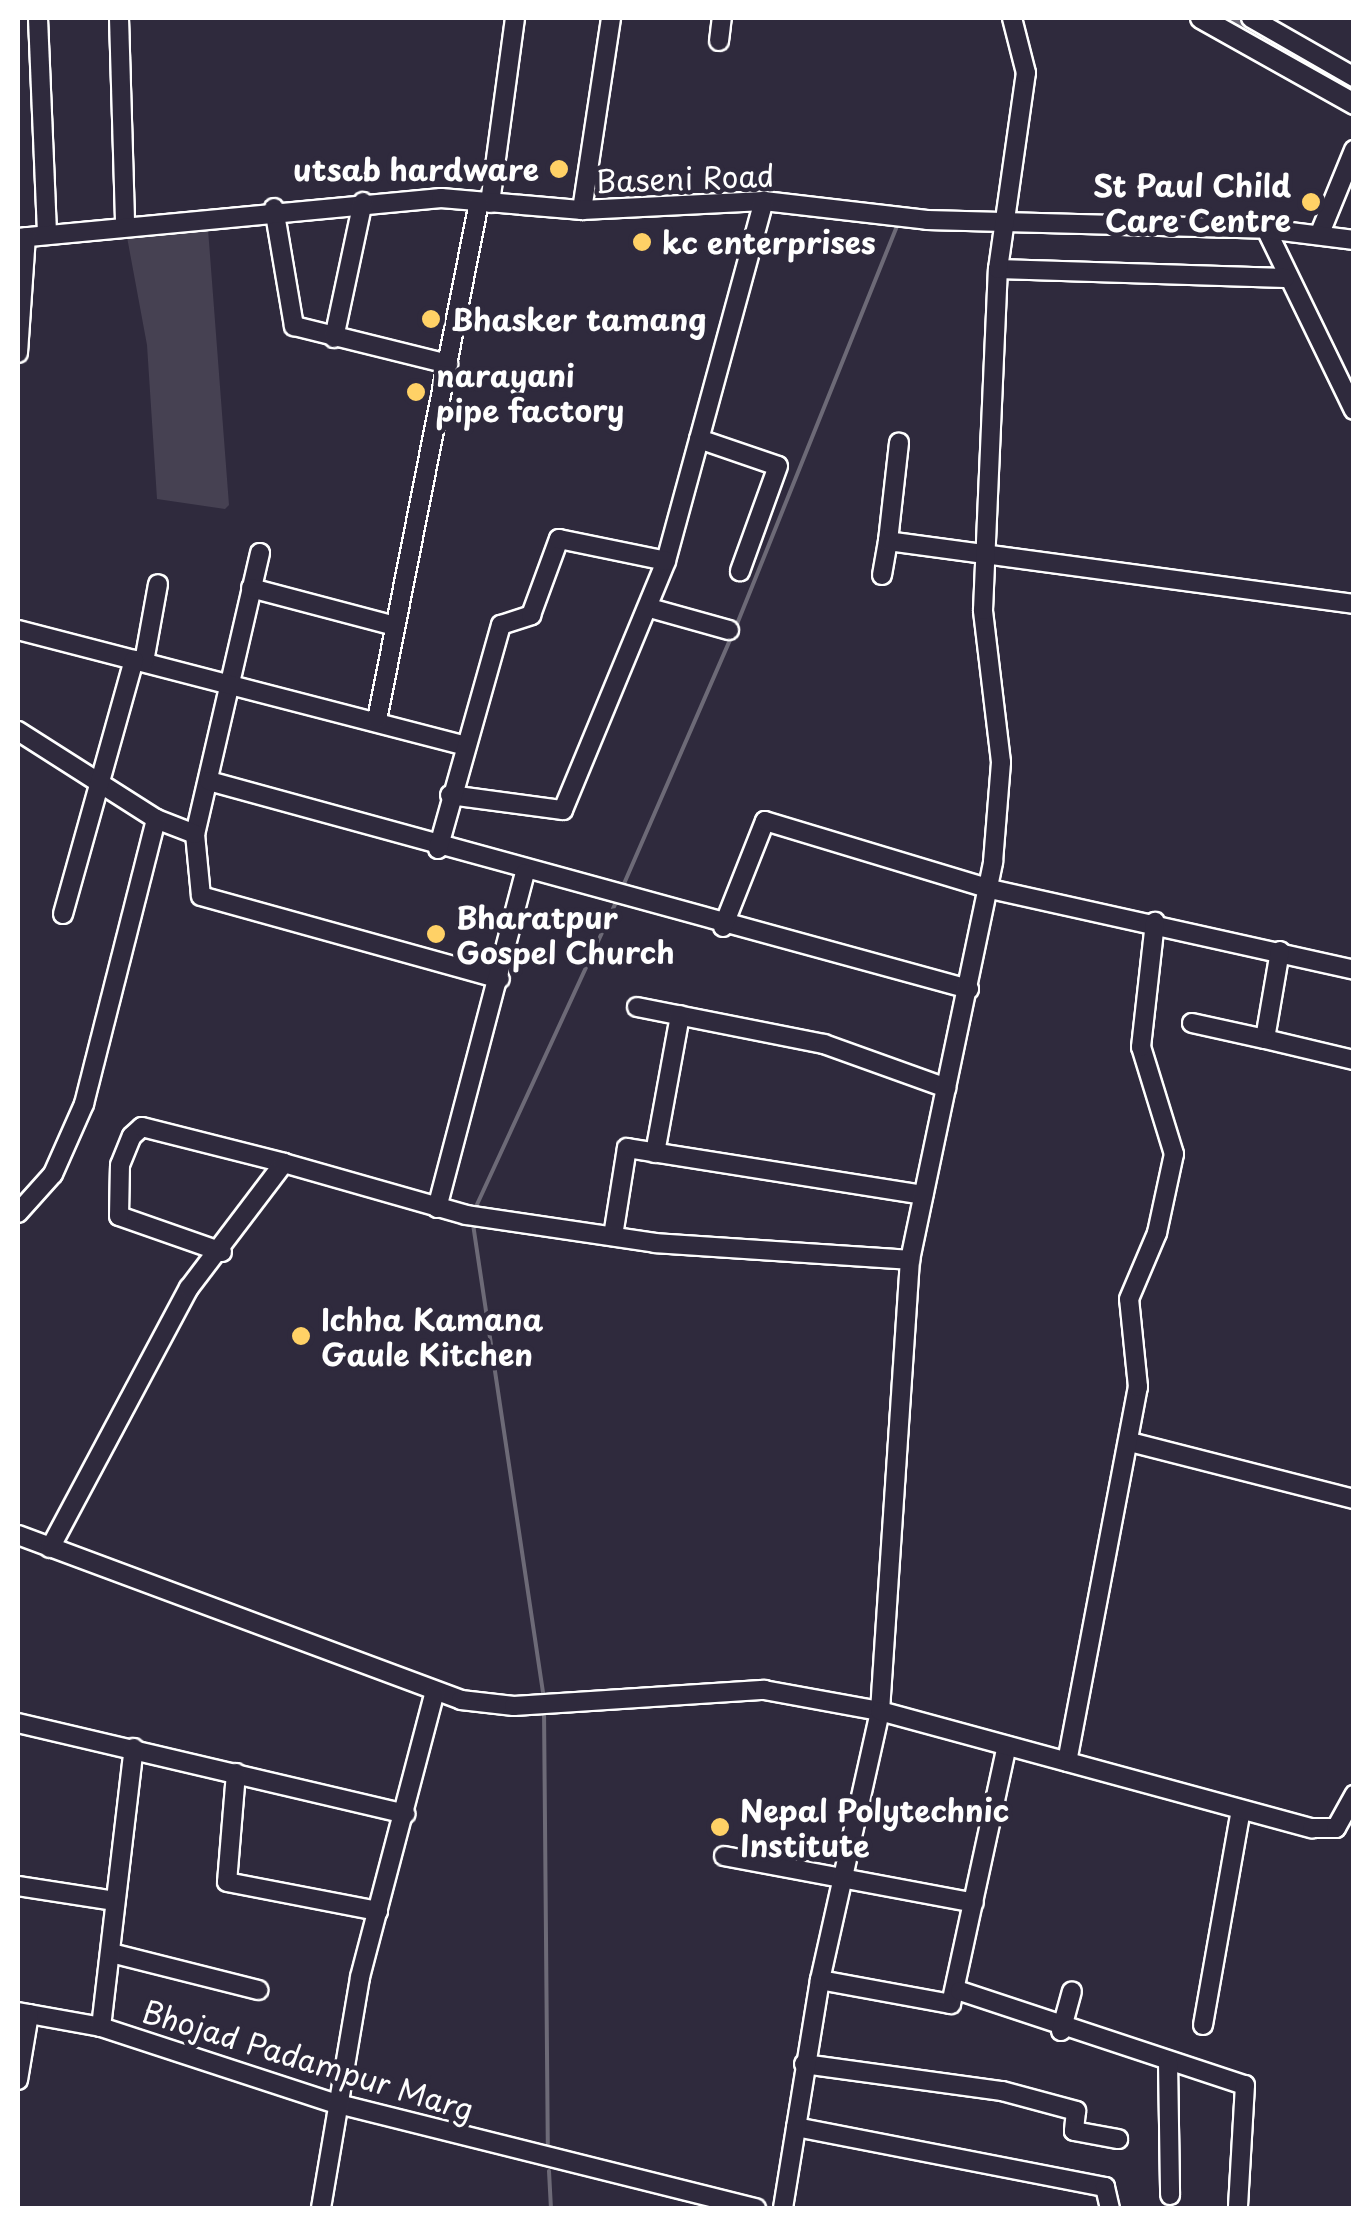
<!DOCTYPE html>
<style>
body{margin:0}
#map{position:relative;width:1371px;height:2226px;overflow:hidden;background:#2f2a3d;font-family:"Playpen Sans",sans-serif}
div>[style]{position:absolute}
.green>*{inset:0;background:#464152}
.stream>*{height:4px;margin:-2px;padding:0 2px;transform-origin:2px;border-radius:2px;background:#6d6a77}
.canal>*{height:12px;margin:-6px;padding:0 6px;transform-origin:6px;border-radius:6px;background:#6d6a77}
.roads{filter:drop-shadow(2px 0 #fff) drop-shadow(-2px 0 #fff) drop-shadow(0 2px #fff) drop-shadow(0 -2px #fff)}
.minor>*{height:18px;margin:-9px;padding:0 9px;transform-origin:9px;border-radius:9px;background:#2f2a3d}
.major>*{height:20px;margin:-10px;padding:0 10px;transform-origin:10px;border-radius:10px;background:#2f2a3d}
.dots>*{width:28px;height:28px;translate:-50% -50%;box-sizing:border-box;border:5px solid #2f2a3d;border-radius:50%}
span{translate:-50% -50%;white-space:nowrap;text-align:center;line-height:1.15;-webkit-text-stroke:9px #2f2a3d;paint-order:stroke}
.poi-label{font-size:30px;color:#fff;font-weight:700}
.right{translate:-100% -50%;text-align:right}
.left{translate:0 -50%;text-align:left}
.street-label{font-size:30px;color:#fff}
.frame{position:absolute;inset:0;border:20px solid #fff;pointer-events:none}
</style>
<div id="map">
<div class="green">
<i style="clip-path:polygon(208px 229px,229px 505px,225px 509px,157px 499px,147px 345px,127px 237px)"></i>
</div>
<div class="stream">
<i style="left:735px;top:629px;width:432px;rotate:-68.1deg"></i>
<i style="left:623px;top:886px;width:270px;rotate:-66.5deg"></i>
<i style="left:474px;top:1211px;width:338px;rotate:-65.3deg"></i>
<i style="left:473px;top:1224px;width:478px;rotate:81.5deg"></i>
<i style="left:544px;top:1709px;width:440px;rotate:89.5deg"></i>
<i style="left:549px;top:2171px;width:37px;rotate:87deg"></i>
</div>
<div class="canal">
<i style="left:1228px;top:18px;width:146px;rotate:30.1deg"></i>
</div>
<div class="roads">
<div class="minor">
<i style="left:38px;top:18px;width:216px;rotate:87.6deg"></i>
<i style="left:119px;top:18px;width:207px;rotate:88.3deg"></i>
<i style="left:1251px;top:18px;width:119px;rotate:29.8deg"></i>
<i style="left:719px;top:41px;width:23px;rotate:-83deg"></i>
<i style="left:490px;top:203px;width:187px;rotate:-82.3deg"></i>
<i style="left:274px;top:208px;width:120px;rotate:80.4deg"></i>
<i style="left:294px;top:326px;width:159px;rotate:13.9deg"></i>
<i style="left:582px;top:210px;width:194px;rotate:-81.4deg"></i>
<i style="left:1266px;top:229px;width:201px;rotate:64.1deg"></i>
<i style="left:1320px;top:233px;width:90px;rotate:-67.7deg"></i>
<i style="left:18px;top:238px;width:425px;rotate:-5.4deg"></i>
<i style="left:441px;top:198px;width:142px;rotate:4.9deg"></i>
<i style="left:582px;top:210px;width:182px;rotate:-2.8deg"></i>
<i style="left:764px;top:201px;width:164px;rotate:6.6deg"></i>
<i style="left:927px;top:220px;width:339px;rotate:1.5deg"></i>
<i style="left:1266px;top:229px;width:89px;rotate:7.1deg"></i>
<i style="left:998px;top:269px;width:287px;rotate:1.8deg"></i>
<i style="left:334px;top:338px;width:139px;rotate:-78deg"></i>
<i style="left:18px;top:353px;width:116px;rotate:-86.1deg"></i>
<i style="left:699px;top:439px;width:83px;rotate:18.9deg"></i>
<i style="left:778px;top:466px;width:112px;rotate:109.9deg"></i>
<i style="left:888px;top:541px;width:99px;rotate:-83.6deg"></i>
<i style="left:260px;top:553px;width:288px;rotate:103deg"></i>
<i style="left:195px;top:834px;width:62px;rotate:84.5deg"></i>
<i style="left:201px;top:896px;width:310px;rotate:15.5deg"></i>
<i style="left:882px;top:575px;width:35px;rotate:-80deg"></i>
<i style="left:888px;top:541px;width:470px;rotate:7.7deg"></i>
<i style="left:251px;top:588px;width:149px;rotate:14.8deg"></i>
<i style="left:650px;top:608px;width:82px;rotate:15.6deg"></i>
<i style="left:18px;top:630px;width:456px;rotate:14.5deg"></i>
<i style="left:144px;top:662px;width:79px;rotate:-79.8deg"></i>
<i style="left:377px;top:720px;width:528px;rotate:-78.86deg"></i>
<i style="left:18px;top:731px;width:164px;rotate:32.5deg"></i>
<i style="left:156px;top:819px;width:42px;rotate:21deg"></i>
<i style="left:209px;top:781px;width:788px;rotate:15.31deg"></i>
<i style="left:450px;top:795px;width:114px;rotate:7.6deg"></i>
<i style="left:563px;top:810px;width:269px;rotate:-67.5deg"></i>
<i style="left:666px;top:561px;width:373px;rotate:-74.8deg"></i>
<i style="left:438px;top:849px;width:233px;rotate:-74.3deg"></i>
<i style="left:501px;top:625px;width:32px;rotate:-18deg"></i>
<i style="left:531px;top:615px;width:81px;rotate:-69.8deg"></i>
<i style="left:559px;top:539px;width:109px;rotate:11.6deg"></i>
<i style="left:63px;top:914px;width:264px;rotate:-74.4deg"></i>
<i style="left:723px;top:927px;width:114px;rotate:-68.4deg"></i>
<i style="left:765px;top:821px;width:235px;rotate:16.8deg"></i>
<i style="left:990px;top:889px;width:373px;rotate:12.5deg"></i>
<i style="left:1280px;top:951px;width:89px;rotate:99.7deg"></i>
<i style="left:1265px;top:1039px;width:91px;rotate:13.3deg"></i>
<i style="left:637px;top:1007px;width:191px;rotate:11.2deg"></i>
<i style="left:824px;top:1044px;width:130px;rotate:19.8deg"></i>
<i style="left:1192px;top:1023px;width:75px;rotate:12.4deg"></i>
<i style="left:655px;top:1153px;width:140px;rotate:-79.7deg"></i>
<i style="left:437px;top:1208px;width:346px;rotate:-75.3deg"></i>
<i style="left:18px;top:1213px;width:52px;rotate:-48.1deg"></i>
<i style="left:53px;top:1174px;width:77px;rotate:-66.1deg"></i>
<i style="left:84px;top:1104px;width:294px;rotate:-75.8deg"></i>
<i style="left:613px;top:1236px;width:89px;rotate:-81deg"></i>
<i style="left:627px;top:1148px;width:300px;rotate:9deg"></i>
<i style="left:222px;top:1252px;width:109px;rotate:-160.7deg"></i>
<i style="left:119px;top:1216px;width:51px;rotate:-88.9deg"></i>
<i style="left:120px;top:1165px;width:31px;rotate:-68deg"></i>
<i style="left:132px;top:1136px;width:13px;rotate:-42deg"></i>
<i style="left:142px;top:1127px;width:146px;rotate:14.2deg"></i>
<i style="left:1130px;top:1442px;width:231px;rotate:14.3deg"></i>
<i style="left:18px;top:1535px;width:473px;rotate:20.4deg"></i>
<i style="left:461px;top:1700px;width:53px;rotate:6.5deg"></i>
<i style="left:514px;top:1706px;width:251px;rotate:-3.7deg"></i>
<i style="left:764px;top:1690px;width:118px;rotate:10.3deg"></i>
<i style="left:880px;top:1711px;width:452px;rotate:-86.2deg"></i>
<i style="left:910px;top:1260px;width:407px;rotate:-78.2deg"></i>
<i style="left:993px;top:862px;width:100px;rotate:-85.4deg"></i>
<i style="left:1001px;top:762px;width:153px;rotate:-96.8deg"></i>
<i style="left:983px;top:610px;width:341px;rotate:-87.5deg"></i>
<i style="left:998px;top:269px;width:198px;rotate:-81.9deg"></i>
<i style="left:1026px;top:73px;width:57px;rotate:-104.3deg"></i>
<i style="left:50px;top:1548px;width:295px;rotate:-61.9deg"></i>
<i style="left:189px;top:1288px;width:157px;rotate:-52.8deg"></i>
<i style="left:284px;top:1163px;width:189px;rotate:15.9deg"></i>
<i style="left:466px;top:1215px;width:191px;rotate:8.4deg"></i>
<i style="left:655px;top:1243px;width:256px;rotate:3.8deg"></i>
<i style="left:18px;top:1723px;width:398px;rotate:13.2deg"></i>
<i style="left:1067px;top:1762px;width:382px;rotate:-79.3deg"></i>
<i style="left:1138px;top:1387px;width:88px;rotate:-95.8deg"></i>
<i style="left:1129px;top:1299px;width:72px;rotate:-67deg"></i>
<i style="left:1157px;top:1233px;width:81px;rotate:-77.9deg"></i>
<i style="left:1174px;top:1154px;width:112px;rotate:-107.1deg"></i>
<i style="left:1141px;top:1047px;width:126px;rotate:-83.6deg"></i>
<i style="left:236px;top:1773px;width:109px;rotate:94.7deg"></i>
<i style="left:227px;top:1882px;width:154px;rotate:10.9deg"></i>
<i style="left:724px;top:1856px;width:254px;rotate:10.6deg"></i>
<i style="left:18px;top:1886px;width:98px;rotate:8.8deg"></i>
<i style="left:111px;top:1953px;width:152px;rotate:14.1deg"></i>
<i style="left:820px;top:1980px;width:133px;rotate:10.4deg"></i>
<i style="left:951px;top:2004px;width:264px;rotate:-77.8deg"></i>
<i style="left:960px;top:1991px;width:300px;rotate:18.3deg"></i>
<i style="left:1245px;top:2085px;width:123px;rotate:93.3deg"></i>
<i style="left:18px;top:2012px;width:84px;rotate:10.2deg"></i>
<i style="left:101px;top:2027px;width:245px;rotate:18.1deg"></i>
<i style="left:334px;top:2103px;width:435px;rotate:14deg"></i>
<i style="left:1203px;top:2025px;width:218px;rotate:-80deg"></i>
<i style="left:101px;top:2027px;width:281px;rotate:-83.3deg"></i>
<i style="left:1061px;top:2031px;width:41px;rotate:-74.6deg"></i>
<i style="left:1168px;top:2061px;width:134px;rotate:89.1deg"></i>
<i style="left:804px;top:2064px;width:200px;rotate:7.8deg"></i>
<i style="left:1002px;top:2091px;width:77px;rotate:15.1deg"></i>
<i style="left:1076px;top:2111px;width:20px;rotate:96deg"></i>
<i style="left:1074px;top:2131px;width:45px;rotate:10.3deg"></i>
<i style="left:18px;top:2080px;width:67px;rotate:-80.5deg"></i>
<i style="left:796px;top:2127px;width:315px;rotate:11deg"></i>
<i style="left:1105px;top:2187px;width:22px;rotate:77deg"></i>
<i style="left:321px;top:2208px;width:234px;rotate:-80.4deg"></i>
<i style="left:360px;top:1977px;width:293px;rotate:-75.3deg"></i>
<i style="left:783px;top:2208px;width:231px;rotate:-80.8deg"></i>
<i style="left:820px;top:1980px;width:276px;rotate:-77.4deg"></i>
<i style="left:880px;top:1711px;width:448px;rotate:15.2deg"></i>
<i style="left:1312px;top:1828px;width:24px"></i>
<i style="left:1336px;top:1828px;width:38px;rotate:-61deg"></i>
</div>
<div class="major">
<i style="left:1201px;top:18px;width:176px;rotate:29.3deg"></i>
</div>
</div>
<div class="dots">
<i style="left:559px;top:169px;background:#ffd166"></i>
<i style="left:1311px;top:202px;background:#ffd166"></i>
<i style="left:642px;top:242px;background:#ffd166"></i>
<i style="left:431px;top:319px;background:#ffd166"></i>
<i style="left:416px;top:392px;background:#ffd166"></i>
<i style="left:436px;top:934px;background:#ffd166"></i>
<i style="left:301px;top:1336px;background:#ffd166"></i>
<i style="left:720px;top:1827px;background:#ffd166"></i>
</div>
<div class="poi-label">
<span class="right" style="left:539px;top:169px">utsab hardware</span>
<span class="right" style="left:1291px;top:202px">St Paul Child<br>Care Centre</span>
<span class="left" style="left:662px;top:242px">kc enterprises</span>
<span class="left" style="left:451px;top:319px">Bhasker tamang</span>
<span class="left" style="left:436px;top:392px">narayani<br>pipe factory</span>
<span class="left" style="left:456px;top:934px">Bharatpur<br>Gospel Church</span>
<span class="left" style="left:321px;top:1336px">Ichha Kamana<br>Gaule Kitchen</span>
<span class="left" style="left:740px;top:1827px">Nepal Polytechnic<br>Institute</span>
</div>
<div class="street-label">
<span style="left:685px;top:178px;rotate:-2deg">Baseni Road</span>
<span style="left:308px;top:2060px;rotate:17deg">Bhojad Padampur Marg</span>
</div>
<div class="frame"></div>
</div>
